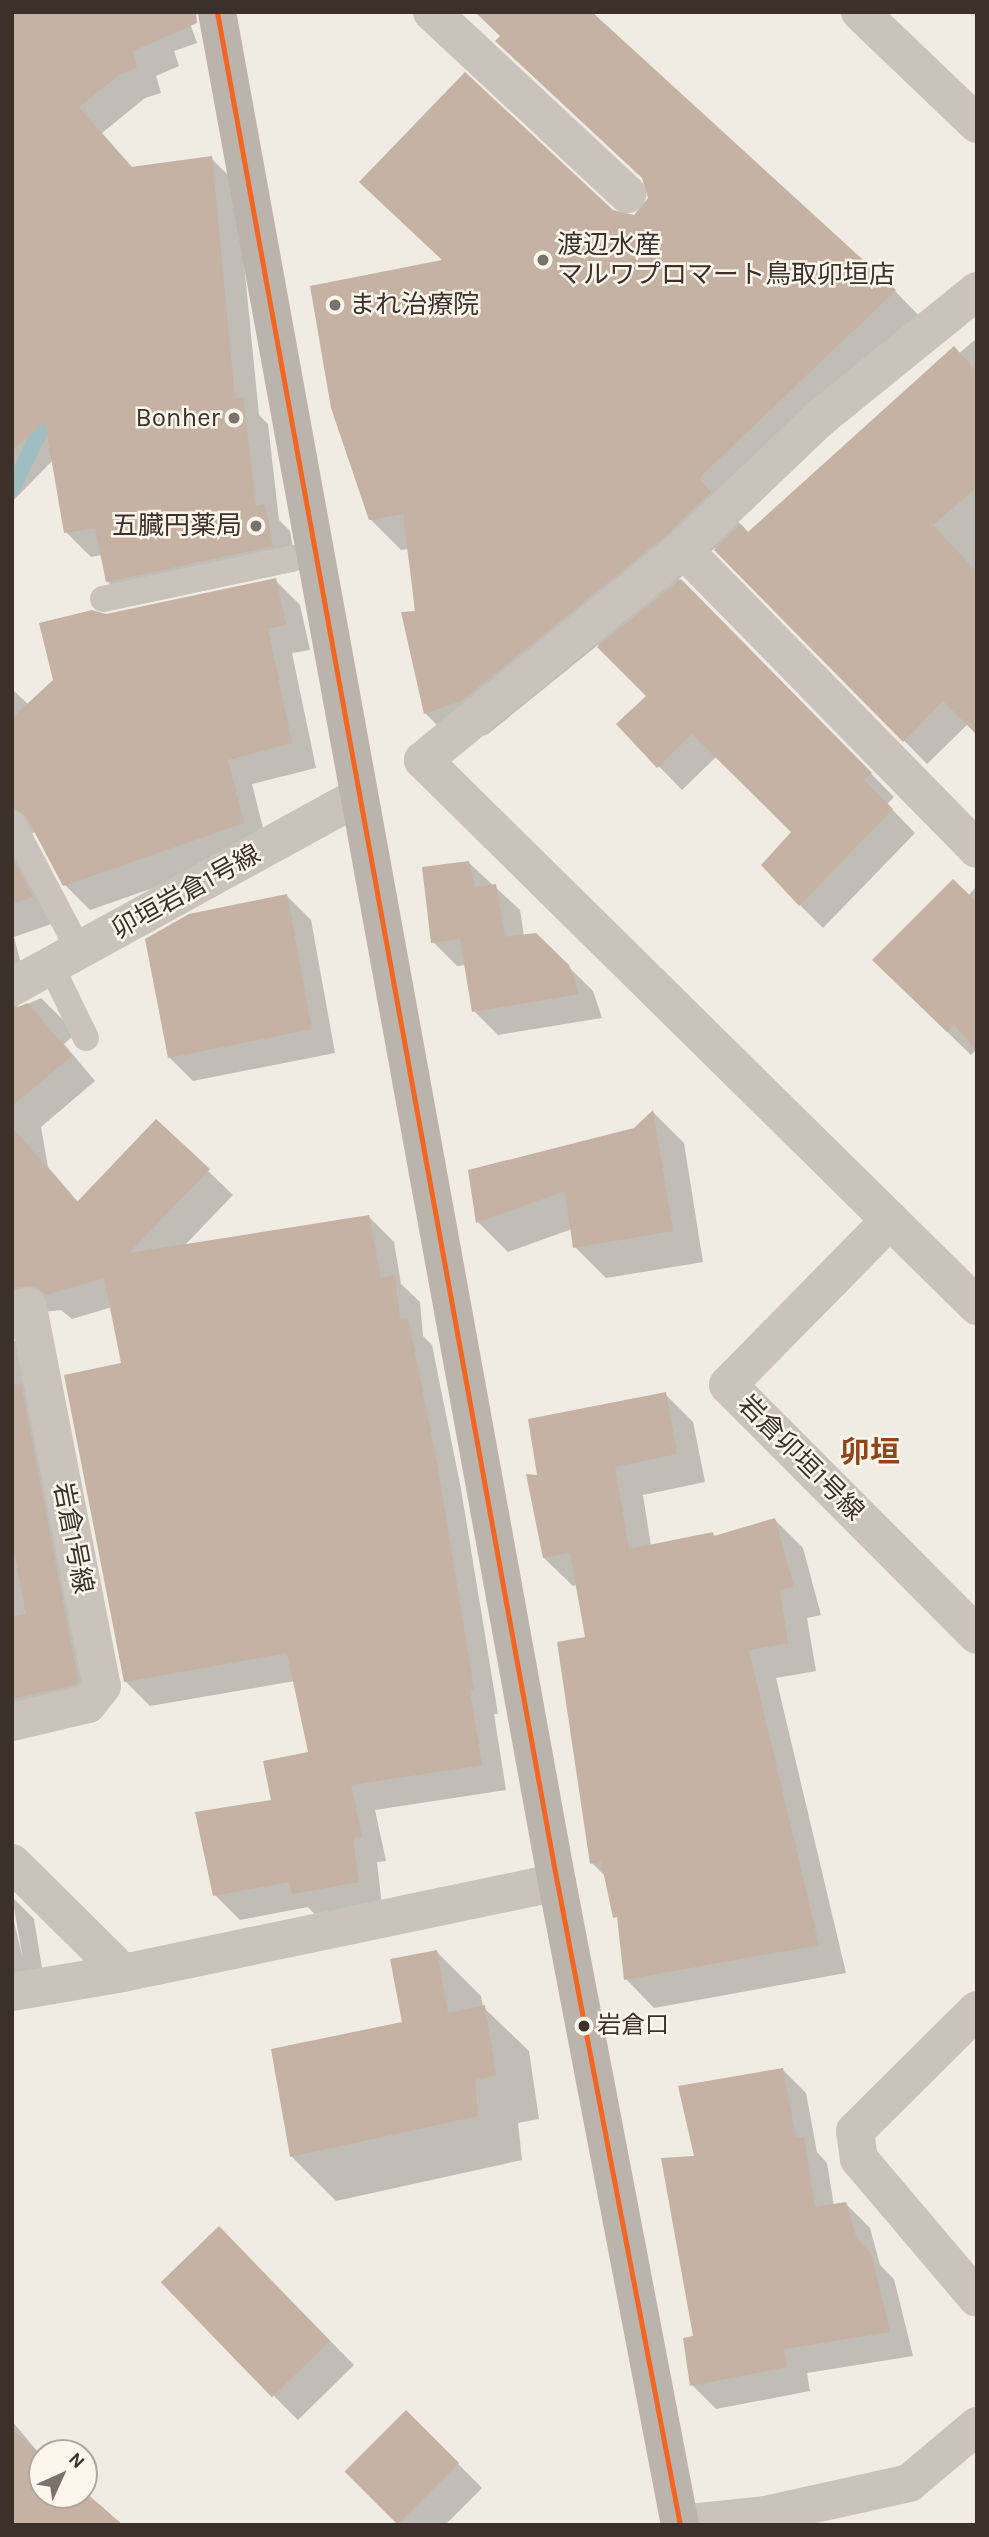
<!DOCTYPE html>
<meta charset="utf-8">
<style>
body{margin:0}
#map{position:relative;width:989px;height:2537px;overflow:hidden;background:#f0ece4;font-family:Karla,"Noto Sans JP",sans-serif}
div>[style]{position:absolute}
.shadow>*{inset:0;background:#0003}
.stream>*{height:16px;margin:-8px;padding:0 8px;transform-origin:8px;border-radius:8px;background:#9ebec2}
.building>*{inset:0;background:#c5b2a4;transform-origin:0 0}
.service>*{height:26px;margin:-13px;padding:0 13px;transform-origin:13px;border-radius:13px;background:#c9c3bc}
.minor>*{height:38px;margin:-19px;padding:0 19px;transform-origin:19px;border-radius:19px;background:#c9c3bc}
.tertiary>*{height:38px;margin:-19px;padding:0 19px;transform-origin:19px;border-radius:19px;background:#c9c3bc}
.secondary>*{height:38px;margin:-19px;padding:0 19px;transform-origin:19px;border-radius:19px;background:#bab4ad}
.bus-1>*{height:5px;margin:-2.5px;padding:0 2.5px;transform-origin:2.5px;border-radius:2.5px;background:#f26522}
.dots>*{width:19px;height:19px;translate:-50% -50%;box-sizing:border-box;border:4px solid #fcf6ec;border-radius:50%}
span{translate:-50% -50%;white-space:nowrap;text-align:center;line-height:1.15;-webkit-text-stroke:5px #fcf6ec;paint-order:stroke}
.bus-label{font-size:24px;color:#3b312a}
.left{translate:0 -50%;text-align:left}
.poi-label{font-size:26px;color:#3b312a}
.right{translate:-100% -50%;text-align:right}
.street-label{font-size:26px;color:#3b312a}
.quarter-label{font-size:30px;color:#91451c;font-weight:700}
.frame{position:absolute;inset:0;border:14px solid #3b312a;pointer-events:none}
.north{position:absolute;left:28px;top:2439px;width:70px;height:70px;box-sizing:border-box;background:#fcf6ec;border:2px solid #afa79e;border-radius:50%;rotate:45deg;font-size:19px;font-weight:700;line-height:28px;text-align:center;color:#3b312a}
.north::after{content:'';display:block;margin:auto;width:24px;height:32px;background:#7a726b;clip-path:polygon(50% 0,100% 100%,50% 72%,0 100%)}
</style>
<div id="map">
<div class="shadow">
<i style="clip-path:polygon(12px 12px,186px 12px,197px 43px,174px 51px,179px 66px,156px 76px,161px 93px,145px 98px,102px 133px,133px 168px,211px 158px,236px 183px,259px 415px,268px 424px,279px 520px,290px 531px,297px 571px,132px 606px,107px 581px,102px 555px,91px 557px,66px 532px,53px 460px,12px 502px)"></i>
<i style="clip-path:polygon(644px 180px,895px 291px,925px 322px,728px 510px,749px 534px,977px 338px,977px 732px,968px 724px,927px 764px,715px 548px,679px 579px,894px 797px,887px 804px,915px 833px,823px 928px,800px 905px,794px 832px,717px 756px,682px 790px,618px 724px,648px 696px,598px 645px,488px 734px,456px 744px,425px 713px,409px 549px,401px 550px,370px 519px,444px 261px,612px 212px,635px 217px,650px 199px)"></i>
<i style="clip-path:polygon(275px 580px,300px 605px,310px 650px,292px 653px,316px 768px,252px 784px,268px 848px,90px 910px,65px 885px,37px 832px,29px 834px,57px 922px,14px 937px,20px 960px,38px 977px,16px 1009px,41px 998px,66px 1023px,74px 1035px,64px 1044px,95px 1081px,41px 1127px,48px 1167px,79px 1203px,208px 1171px,233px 1195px,184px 1246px,369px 1217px,394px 1242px,401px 1284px,420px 1302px,423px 1336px,432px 1345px,461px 1489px,498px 1714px,494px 1714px,506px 1790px,375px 1810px,386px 1861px,377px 1862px,382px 1906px,318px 1918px,308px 1907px,240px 1920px,215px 1895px,310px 1753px,295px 1681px,150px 1706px,125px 1681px,123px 1364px,112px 1307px,72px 1319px,61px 1310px,33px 1313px,22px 1319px,14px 1340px,33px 1358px,102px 1705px,12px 1730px,12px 689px,71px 745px,106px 616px)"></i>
<i style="clip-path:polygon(469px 863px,520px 910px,524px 936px,536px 935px,593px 991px,602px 1018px,498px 1035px,474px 1011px,466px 965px,457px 966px,433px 942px)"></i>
<i style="clip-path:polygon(977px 885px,977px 1049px,971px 1055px,898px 984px)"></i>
<i style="clip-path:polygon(287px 896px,311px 920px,335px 1053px,193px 1081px,169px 1057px)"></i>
<i style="clip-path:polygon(653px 1112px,684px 1143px,703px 1262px,606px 1278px,575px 1247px,572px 1229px,508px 1252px,478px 1222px,635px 1130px)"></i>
<i style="clip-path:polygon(665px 1394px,693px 1422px,705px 1482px,643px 1495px,651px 1546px,712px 1534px,716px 1537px,775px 1520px,803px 1548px,821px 1615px,807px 1618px,816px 1671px,776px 1678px,846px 1973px,654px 2008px,626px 1979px,619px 1921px,606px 1877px,592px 1863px,587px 1638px,578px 1585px,573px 1586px,544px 1558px,539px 1477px)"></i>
<i style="clip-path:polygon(12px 1897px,34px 1919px,43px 1974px,12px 1981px,12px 1913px,23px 1959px)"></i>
<i style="clip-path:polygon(437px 1952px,481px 1996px,483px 2007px,529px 2051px,539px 2119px,518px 2123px,522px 2160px,336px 2201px,292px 2157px,404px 2023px)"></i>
<i style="clip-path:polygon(782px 2069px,806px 2093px,817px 2152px,827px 2163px,834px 2206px,846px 2204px,870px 2228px,880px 2265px,894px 2279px,913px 2356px,807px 2373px,810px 2391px,716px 2409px,692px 2385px,696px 2158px)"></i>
<i style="clip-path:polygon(219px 2228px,354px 2365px,298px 2420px,274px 2396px)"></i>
<i style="clip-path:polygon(406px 2412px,482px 2488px,445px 2525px,400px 2525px,346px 2471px)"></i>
<i style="clip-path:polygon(12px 2421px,42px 2457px,42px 2495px,84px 2493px,121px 2525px,12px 2524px)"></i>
</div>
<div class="stream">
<i style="left:12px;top:489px;width:92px;rotate:-64.3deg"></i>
</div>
<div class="building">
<i style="clip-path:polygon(12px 12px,196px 12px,197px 23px,133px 51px,137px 68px,120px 74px,79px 107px,131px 167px,212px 156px,235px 399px,243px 397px,256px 506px,265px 504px,273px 546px,106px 582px,95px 528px,64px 533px,45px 422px,12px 451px)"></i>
<i style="clip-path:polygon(475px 12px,592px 12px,896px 290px,699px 478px,711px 492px,669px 533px,461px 701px,424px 714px,401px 612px,415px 611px,403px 514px,369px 520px,331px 408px,310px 286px,442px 260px,359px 182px,465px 72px,613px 210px,634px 215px,648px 198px,642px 178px,495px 41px,500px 36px)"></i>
<i style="clip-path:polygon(954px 346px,977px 372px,977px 487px,933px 525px,977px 572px,977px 735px,943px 701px,903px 742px,714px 550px,741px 524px,748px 532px)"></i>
<i style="clip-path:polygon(276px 578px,286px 625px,268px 629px,292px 743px,228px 760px,244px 823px,63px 886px,26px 816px,12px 807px,12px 718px,53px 680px,39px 623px,92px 610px,106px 614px)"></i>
<i style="clip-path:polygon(681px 579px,872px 773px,864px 780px,893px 809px,799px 906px,761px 865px,791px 832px,692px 734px,657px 768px,616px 724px,646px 696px,597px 647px)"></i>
<i style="clip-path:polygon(12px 857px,33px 897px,12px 904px)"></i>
<i style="clip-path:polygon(469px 861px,475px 887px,496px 884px,505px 937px,536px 933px,569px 965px,579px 994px,472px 1012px,460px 939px,431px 943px,422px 867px)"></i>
<i style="clip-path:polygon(953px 879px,977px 902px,977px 1051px,954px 1025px,947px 1032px,872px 960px)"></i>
<i style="clip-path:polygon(287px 894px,312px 1029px,168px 1058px,145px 939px,189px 914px)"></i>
<i style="clip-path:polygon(28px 1003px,72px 1056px,12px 1106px,12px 1009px)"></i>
<i style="clip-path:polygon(653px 1110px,673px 1231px,573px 1248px,565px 1191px,476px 1223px,468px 1170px,634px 1128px)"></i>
<i style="clip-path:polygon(156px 1119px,210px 1169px,129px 1253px,369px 1215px,381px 1278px,395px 1275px,400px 1319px,408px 1318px,437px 1463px,474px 1689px,470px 1690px,482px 1765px,351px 1785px,362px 1837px,353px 1838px,359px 1882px,292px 1894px,289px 1882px,213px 1896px,195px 1812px,271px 1800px,263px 1761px,308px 1752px,287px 1653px,124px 1682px,64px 1375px,121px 1363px,104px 1278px,46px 1295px,35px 1286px,12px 1288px,12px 1127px,77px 1202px)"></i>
<i style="clip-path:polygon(21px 1384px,78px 1679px,75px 1685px,12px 1699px,12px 1616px,26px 1614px,12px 1541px,12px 1385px)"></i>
<i style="clip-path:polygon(666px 1392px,677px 1454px,615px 1467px,629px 1549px,713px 1532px,714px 1536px,775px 1518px,794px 1587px,780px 1590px,788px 1643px,749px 1650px,819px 1945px,624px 1980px,617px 1917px,613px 1918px,601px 1861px,590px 1864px,557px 1642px,585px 1637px,570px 1553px,543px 1558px,526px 1474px,537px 1475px,528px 1419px)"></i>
<i style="clip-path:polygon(437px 1950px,448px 2013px,485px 2005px,496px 2075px,475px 2080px,478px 2116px,290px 2157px,271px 2049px,402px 2022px,390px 1959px)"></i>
<i style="clip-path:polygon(783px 2068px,796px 2138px,804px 2137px,815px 2207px,846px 2202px,857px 2239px,871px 2253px,890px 2332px,784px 2349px,787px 2367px,690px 2386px,683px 2338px,693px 2336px,661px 2158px,694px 2156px,678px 2086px)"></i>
<i style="left:219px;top:2226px;width:160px;height:81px;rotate:46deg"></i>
<i style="left:406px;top:2410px;width:75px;height:87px;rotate:45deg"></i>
<i style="clip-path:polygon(12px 2429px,42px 2455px,42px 2495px,84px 2495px,84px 2491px,123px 2525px,12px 2525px)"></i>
</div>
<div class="service">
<i style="left:103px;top:599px;width:219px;rotate:-12.1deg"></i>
<i style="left:12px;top:823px;width:144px;rotate:62.2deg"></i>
<i style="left:51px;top:966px;width:80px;rotate:64.1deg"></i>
</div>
<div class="minor">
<i style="left:432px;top:12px;width:267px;rotate:43deg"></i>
<i style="left:860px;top:12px;width:162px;rotate:43.7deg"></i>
<i style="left:977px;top:291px;width:202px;rotate:141deg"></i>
<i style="left:820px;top:418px;width:190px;rotate:136.3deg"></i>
<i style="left:683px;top:549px;width:335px;rotate:140.9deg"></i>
<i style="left:423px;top:760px;width:778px;rotate:44.58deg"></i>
<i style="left:683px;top:549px;width:420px;rotate:45.6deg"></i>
<i style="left:12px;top:987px;width:396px;rotate:-28.8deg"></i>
<i style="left:890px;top:1220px;width:231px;rotate:134.5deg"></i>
<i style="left:728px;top:1385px;width:353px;rotate:45.1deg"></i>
<i style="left:12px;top:1310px;width:16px;rotate:-11deg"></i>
<i style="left:28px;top:1307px;width:386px;rotate:79deg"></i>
<i style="left:102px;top:1686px;width:23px;rotate:128deg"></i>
<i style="left:88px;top:1704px;width:78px;rotate:166.7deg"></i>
<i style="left:12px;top:1863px;width:156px;rotate:44.7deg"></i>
<i style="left:977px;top:2010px;width:172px;rotate:135.2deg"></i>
<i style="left:855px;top:2131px;width:28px;rotate:82deg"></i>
<i style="left:859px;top:2159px;width:182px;rotate:49.7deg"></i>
<i style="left:680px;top:2524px;width:85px;rotate:-6deg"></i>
<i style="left:765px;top:2515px;width:148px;rotate:-12.5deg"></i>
<i style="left:909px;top:2483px;width:89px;rotate:-40deg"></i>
</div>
<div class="tertiary">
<i style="left:12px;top:1992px;width:113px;rotate:-9.7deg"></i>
<i style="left:123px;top:1973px;width:443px;rotate:-11.8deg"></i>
</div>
<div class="secondary">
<i style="left:217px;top:12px;width:1901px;rotate:79.7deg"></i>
<i style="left:557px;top:1882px;width:655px;rotate:79.17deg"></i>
</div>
<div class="bus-1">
<i style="left:217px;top:12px;width:1901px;rotate:79.7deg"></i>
<i style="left:557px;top:1882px;width:655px;rotate:79.17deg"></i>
</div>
<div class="dots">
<i style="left:543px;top:260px;background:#7a726b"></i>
<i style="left:335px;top:305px;background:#7a726b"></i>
<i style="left:234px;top:418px;background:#7a726b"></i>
<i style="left:256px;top:526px;background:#7a726b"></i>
<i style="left:584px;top:2026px;background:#3b312a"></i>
</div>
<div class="bus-label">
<span class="left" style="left:597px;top:2026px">岩倉口</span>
</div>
<div class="poi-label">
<span class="left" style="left:557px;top:260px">渡辺水産<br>マルワプロマート鳥取卯垣店</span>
<span class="left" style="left:349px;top:305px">まれ治療院</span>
<span class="right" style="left:220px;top:418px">Bonher</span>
<span class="right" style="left:242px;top:526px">五臓円薬局</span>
</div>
<div class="street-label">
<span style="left:186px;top:892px;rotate:-29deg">卯垣岩倉1号線</span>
<span style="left:801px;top:1458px;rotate:45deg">岩倉卯垣1号線</span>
<span style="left:73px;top:1538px;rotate:79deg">岩倉1号線</span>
</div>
<div class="quarter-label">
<span style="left:870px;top:1452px">卯垣</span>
</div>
<div class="frame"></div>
<div class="north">N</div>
</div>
